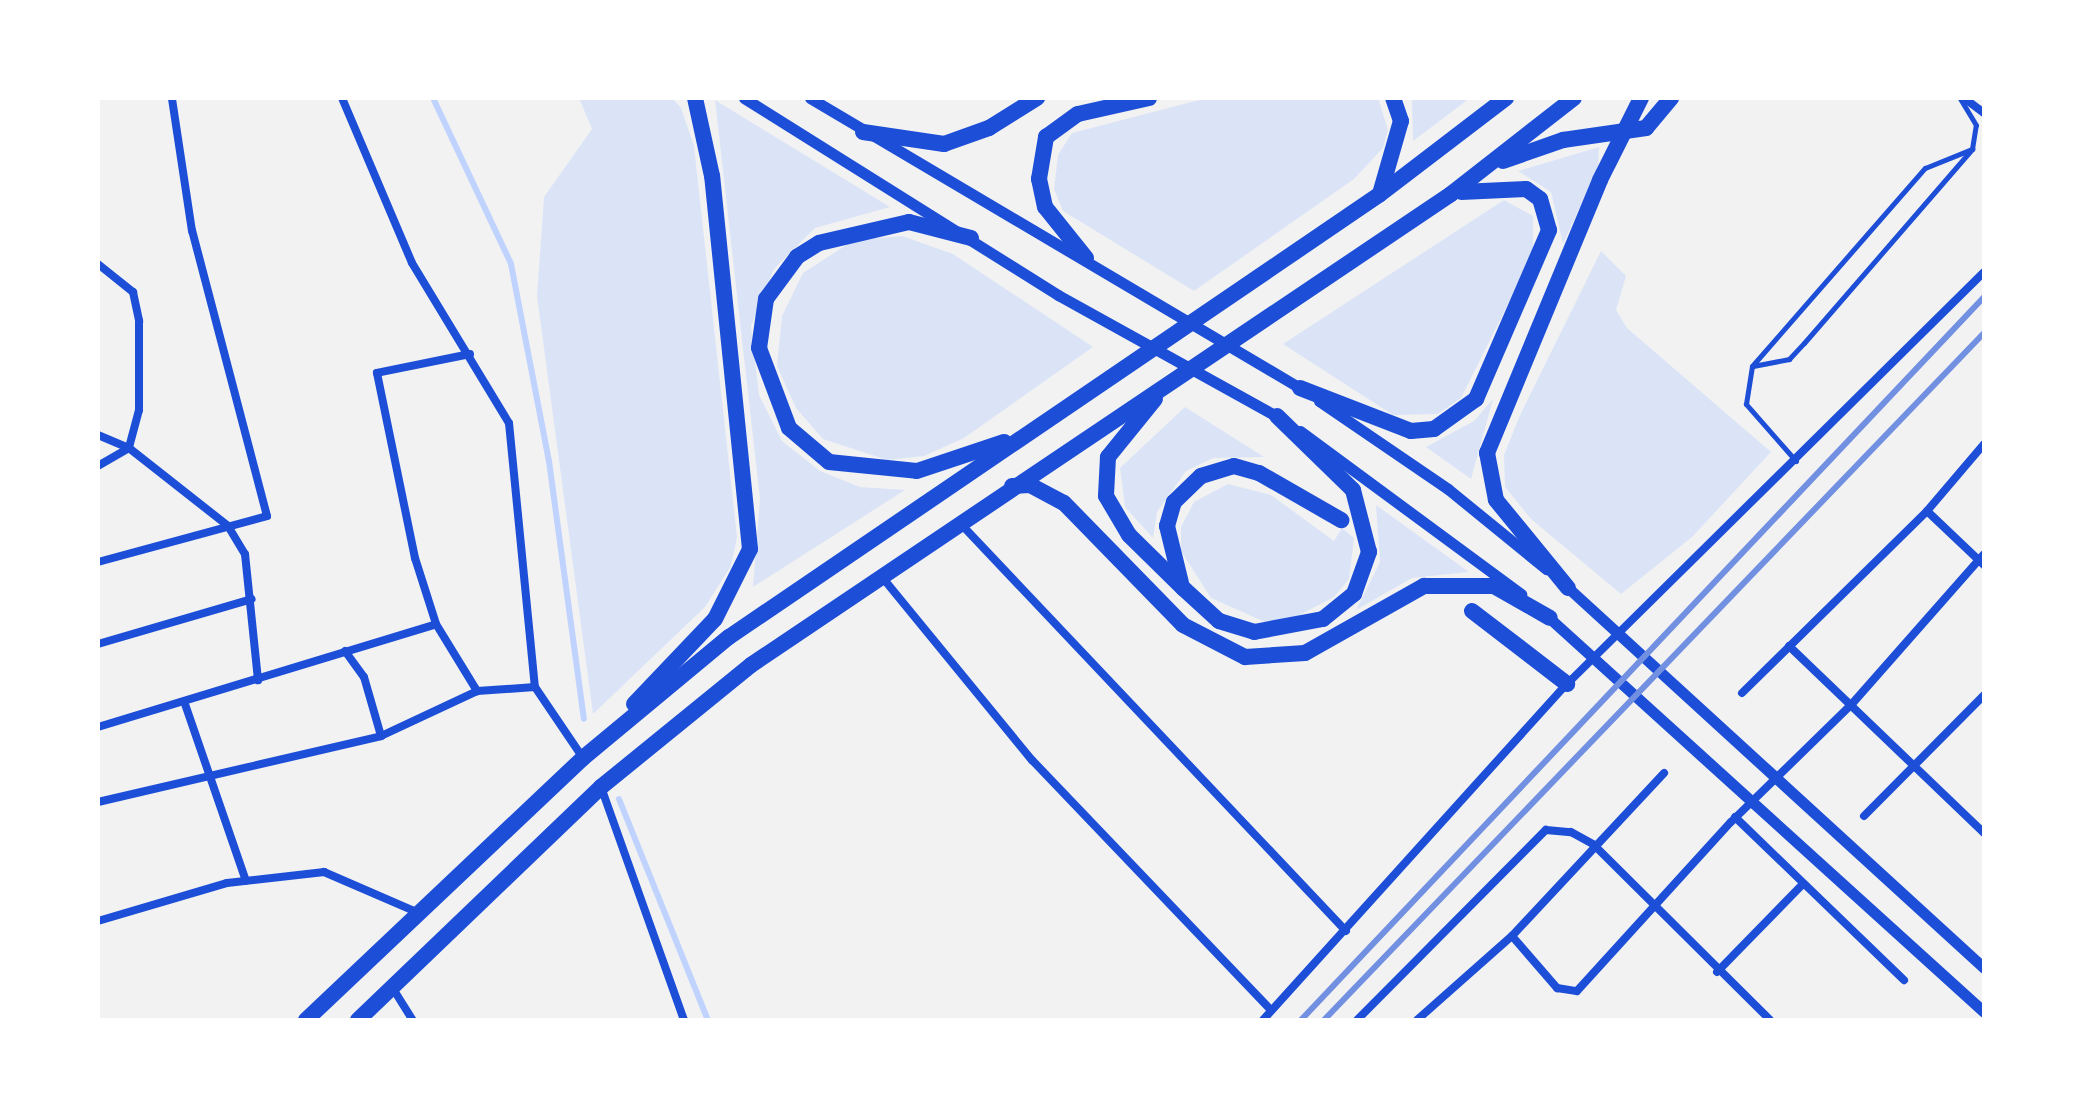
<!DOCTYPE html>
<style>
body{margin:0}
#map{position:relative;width:2082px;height:1118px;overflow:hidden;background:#f2f2f2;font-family:"Space Grotesk",sans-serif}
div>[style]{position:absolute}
.green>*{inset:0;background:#dbe4f7}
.stream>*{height:6px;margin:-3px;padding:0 3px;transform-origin:3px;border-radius:3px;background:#bfd3fe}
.service>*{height:5px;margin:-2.5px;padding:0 2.5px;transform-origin:2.5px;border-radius:2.5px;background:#1d4ed8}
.minor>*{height:8px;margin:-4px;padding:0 4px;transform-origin:4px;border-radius:4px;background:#1d4ed8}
.tertiary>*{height:11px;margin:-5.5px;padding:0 5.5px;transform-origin:5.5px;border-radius:5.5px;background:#1d4ed8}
.trunk>*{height:16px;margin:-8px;padding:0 8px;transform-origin:8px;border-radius:8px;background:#1d4ed8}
.rail>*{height:6px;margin:-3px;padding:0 3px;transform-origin:3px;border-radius:3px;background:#7290e2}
span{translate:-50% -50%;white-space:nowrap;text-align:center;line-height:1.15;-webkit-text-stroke:7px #fff;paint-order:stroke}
.frame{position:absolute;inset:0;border:100px solid #fff;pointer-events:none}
</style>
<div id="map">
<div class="green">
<i style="clip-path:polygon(579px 98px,672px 98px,681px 108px,694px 146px,737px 537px,731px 566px,705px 607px,593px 714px,537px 296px,544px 197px,592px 129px)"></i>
<i style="clip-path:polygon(1207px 98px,1378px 98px,1388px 130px,1383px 148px,1354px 179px,1194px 291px,1063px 211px,1054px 189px,1058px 155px,1072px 133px)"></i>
<i style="clip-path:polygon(1412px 98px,1470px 98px,1413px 141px)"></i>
<i style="clip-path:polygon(715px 100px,890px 207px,815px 228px,774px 269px,751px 326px,759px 395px,782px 441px,820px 471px,860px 487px,905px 490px,753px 587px,760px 499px)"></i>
<i style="clip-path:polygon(1599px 147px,1598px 167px,1563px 244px,1551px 192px,1518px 171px)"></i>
<i style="clip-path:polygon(1504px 200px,1533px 216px,1533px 254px,1461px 398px,1438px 414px,1393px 415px,1283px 344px)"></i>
<i style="clip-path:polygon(902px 236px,953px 254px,1093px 347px,964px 438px,924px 456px,887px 460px,823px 439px,796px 408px,777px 366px,782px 316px,803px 273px,854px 240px)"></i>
<i style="clip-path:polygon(1601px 251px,1626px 276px,1616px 310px,1627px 328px,1771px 452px,1692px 537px,1621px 594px,1531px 519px,1505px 487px,1504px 455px,1521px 413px)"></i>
<i style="clip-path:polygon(1493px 399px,1471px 479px,1426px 447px,1474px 421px)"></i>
<i style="clip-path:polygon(1185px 407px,1264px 457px,1213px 458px,1186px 471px,1157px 512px,1153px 538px,1125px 507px,1120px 468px)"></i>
<i style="clip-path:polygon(1228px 484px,1271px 495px,1334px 541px,1342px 528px,1354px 538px,1349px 579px,1334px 597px,1290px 620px,1265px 622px,1211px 598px,1181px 551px,1181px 527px,1194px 502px)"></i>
<i style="clip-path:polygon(1376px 505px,1469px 572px,1412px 578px,1356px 610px,1380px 562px)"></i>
</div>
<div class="stream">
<i style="left:433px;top:98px;width:183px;rotate:64.8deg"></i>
<i style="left:511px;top:264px;width:201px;rotate:79.1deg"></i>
<i style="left:549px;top:461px;width:260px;rotate:82.3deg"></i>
<i style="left:619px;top:799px;width:238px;rotate:68.1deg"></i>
</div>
<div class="service">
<i style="left:1753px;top:366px;width:37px;rotate:-11deg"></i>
<i style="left:1789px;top:359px;width:22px;rotate:-47deg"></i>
<i style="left:1804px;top:343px;width:257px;rotate:-49.1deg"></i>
<i style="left:1972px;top:149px;width:24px;rotate:-81deg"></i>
<i style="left:1976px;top:125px;width:31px;rotate:-121deg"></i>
<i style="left:1796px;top:461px;width:76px;rotate:-131.3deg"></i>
<i style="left:1746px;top:404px;width:38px;rotate:-81deg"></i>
<i style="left:1752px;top:366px;width:263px;rotate:-48.9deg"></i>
<i style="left:1925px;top:168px;width:51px;rotate:-22deg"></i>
</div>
<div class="minor">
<i style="left:342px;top:98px;width:179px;rotate:67deg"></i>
<i style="left:412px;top:263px;width:187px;rotate:58.8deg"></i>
<i style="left:509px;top:423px;width:265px;rotate:84.4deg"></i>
<i style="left:1964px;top:98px;width:25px;rotate:37deg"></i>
<i style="left:98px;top:264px;width:45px;rotate:38.7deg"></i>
<i style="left:133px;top:292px;width:30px;rotate:78deg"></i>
<i style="left:139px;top:321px;width:89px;rotate:90deg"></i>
<i style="left:139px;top:410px;width:39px;rotate:105deg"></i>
<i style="left:129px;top:448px;width:36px;rotate:150deg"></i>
<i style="left:470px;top:354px;width:95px;rotate:168.5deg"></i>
<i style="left:377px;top:373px;width:189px;rotate:78.4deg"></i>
<i style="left:415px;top:558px;width:69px;rotate:72.3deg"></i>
<i style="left:436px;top:624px;width:79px;rotate:58.5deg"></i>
<i style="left:98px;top:435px;width:34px;rotate:23deg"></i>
<i style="left:129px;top:448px;width:126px;rotate:38.2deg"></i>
<i style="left:228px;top:526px;width:33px;rotate:59deg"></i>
<i style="left:245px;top:554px;width:127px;rotate:84.1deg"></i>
<i style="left:1927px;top:511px;width:79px;rotate:43.5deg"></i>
<i style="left:959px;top:522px;width:563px;rotate:46.58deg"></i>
<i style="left:98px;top:562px;width:175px;rotate:-15.2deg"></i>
<i style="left:267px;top:516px;width:295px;rotate:-104.7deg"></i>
<i style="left:192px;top:231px;width:134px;rotate:-98.6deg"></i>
<i style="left:882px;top:577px;width:237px;rotate:50.7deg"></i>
<i style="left:1032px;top:760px;width:346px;rotate:46.3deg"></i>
<i style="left:98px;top:644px;width:160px;rotate:-16.3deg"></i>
<i style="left:1789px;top:646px;width:270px;rotate:43.8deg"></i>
<i style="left:345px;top:651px;width:32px;rotate:54deg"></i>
<i style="left:364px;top:677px;width:61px;rotate:73.9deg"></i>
<i style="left:535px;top:687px;width:86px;rotate:55.9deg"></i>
<i style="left:1742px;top:693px;width:260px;rotate:-44.5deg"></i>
<i style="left:1927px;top:511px;width:88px;rotate:-49.6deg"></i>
<i style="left:185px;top:704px;width:187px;rotate:71deg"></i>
<i style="left:98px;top:727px;width:353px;rotate:-16.9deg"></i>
<i style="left:601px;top:787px;width:247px;rotate:70.4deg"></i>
<i style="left:98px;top:802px;width:291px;rotate:-13.1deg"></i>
<i style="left:381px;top:736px;width:106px;rotate:-25.1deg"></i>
<i style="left:477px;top:691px;width:58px;rotate:-3.9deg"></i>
<i style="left:1864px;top:816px;width:170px;rotate:-45.2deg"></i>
<i style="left:1735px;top:817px;width:235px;rotate:44deg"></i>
<i style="left:98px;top:921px;width:134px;rotate:-16.4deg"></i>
<i style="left:227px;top:883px;width:98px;rotate:-6.5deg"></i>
<i style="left:324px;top:872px;width:98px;rotate:23.4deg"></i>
<i style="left:1512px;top:936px;width:69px;rotate:49.1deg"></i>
<i style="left:1557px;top:988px;width:20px;rotate:9deg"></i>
<i style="left:1577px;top:991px;width:229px;rotate:-47.7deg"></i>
<i style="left:1731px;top:822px;width:168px;rotate:-44.3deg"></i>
<i style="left:1851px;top:705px;width:201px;rotate:-48.6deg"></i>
<i style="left:1717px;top:972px;width:123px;rotate:-45.7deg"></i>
<i style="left:392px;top:987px;width:39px;rotate:58deg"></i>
<i style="left:1263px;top:1020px;width:453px;rotate:-47.9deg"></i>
<i style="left:1567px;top:684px;width:586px;rotate:-44.65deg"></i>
<i style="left:1357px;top:1020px;width:268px;rotate:-45.2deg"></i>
<i style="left:1546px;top:830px;width:25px;rotate:5deg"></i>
<i style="left:1571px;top:832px;width:26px;rotate:29deg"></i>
<i style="left:1594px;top:845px;width:248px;rotate:44.8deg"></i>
<i style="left:1417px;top:1020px;width:127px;rotate:-41.5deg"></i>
<i style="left:1512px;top:936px;width:223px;rotate:-47deg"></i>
</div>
<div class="tertiary">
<i style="left:744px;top:98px;width:371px;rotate:32.1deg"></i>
<i style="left:1058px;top:295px;width:256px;rotate:29deg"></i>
<i style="left:810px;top:98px;width:575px;rotate:30.62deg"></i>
<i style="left:1319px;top:401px;width:156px;rotate:34.3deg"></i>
<i style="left:1448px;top:489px;width:127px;rotate:39.2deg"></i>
<i style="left:1300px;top:431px;width:275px;rotate:36.4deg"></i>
<i style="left:1565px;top:585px;width:568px;rotate:42.43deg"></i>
<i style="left:1546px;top:615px;width:591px;rotate:42.19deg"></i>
</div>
<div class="trunk">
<i style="left:863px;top:132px;width:82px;rotate:8.4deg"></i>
<i style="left:944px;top:144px;width:48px;rotate:-19.6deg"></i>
<i style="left:989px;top:128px;width:57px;rotate:-32deg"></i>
<i style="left:1503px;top:161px;width:64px;rotate:-19.3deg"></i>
<i style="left:1563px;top:140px;width:84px;rotate:-8.2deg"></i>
<i style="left:1646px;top:128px;width:39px;rotate:-50deg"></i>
<i style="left:1380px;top:194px;width:76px;rotate:-74deg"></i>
<i style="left:1401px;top:121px;width:24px;rotate:-109deg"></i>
<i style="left:971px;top:238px;width:64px;rotate:-165.5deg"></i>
<i style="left:909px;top:222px;width:92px;rotate:166.9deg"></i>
<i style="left:819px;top:243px;width:26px;rotate:148deg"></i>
<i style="left:797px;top:257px;width:52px;rotate:126.4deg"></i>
<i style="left:766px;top:299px;width:49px;rotate:98.1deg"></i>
<i style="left:759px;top:348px;width:85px;rotate:69.4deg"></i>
<i style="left:789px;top:428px;width:52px;rotate:40.4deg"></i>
<i style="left:829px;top:462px;width:88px;rotate:5.8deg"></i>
<i style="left:917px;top:471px;width:92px;rotate:-18.4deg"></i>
<i style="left:1086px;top:258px;width:65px;rotate:-128.8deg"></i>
<i style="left:1045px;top:207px;width:29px;rotate:-102deg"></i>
<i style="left:1039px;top:179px;width:43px;rotate:-80.5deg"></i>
<i style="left:1046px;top:137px;width:39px;rotate:-36deg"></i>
<i style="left:1078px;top:114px;width:73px;rotate:-12.7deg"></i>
<i style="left:1300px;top:388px;width:119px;rotate:21.2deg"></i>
<i style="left:1411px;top:431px;width:23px;rotate:-5deg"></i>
<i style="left:1434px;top:429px;width:52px;rotate:-35.5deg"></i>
<i style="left:1476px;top:399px;width:184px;rotate:-66.6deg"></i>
<i style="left:1549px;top:230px;width:32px;rotate:-106deg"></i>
<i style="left:1540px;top:199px;width:17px;rotate:-144deg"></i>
<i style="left:1526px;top:189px;width:65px;rotate:177.4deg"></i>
<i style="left:1155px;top:399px;width:75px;rotate:129deg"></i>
<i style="left:1108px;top:457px;width:39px;rotate:93deg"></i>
<i style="left:1106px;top:496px;width:45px;rotate:59.5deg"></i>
<i style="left:1129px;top:535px;width:76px;rotate:44.5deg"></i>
<i style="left:1183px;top:588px;width:49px;rotate:42.5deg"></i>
<i style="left:1219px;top:621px;width:37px;rotate:17deg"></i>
<i style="left:1254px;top:632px;width:70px;rotate:-10.7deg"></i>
<i style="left:1323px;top:619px;width:40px;rotate:-39deg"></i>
<i style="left:1354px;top:594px;width:45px;rotate:-70.3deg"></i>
<i style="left:1369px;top:552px;width:64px;rotate:-104.5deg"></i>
<i style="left:1353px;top:490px;width:106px;rotate:-135.8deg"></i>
<i style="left:1012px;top:486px;width:18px;rotate:-3deg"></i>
<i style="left:1030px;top:485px;width:38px;rotate:28deg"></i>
<i style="left:1064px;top:503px;width:170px;rotate:45.7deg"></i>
<i style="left:1183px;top:625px;width:70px;rotate:27.3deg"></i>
<i style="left:1245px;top:657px;width:60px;rotate:-3.8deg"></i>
<i style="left:1305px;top:653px;width:137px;rotate:-29.4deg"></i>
<i style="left:1424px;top:586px;width:70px"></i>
<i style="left:1494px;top:586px;width:64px;rotate:29.7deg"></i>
<i style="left:1181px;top:583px;width:59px;rotate:-103.8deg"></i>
<i style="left:1167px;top:526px;width:25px;rotate:-74deg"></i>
<i style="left:1174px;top:502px;width:37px;rotate:-44deg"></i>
<i style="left:1201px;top:476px;width:34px;rotate:-17deg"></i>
<i style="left:1234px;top:466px;width:26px;rotate:16deg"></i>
<i style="left:1259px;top:473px;width:95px;rotate:29.8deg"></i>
<i style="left:1568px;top:588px;width:114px;rotate:-129.3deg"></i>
<i style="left:1496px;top:500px;width:48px;rotate:-100.8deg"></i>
<i style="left:1487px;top:453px;width:295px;rotate:-67.5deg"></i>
<i style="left:1600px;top:180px;width:92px;rotate:-63.4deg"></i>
<i style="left:1472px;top:611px;width:120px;rotate:37.5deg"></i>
<i style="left:634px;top:704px;width:117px;rotate:-46.4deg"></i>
<i style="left:715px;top:619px;width:78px;rotate:-63.4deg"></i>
<i style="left:750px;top:549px;width:375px;rotate:-95.8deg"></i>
<i style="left:712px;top:176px;width:80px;rotate:-102.3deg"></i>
<i style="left:306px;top:1020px;width:381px;rotate:-43.4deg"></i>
<i style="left:583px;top:758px;width:190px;rotate:-39.7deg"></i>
<i style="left:729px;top:637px;width:786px;rotate:-34.22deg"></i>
<i style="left:1379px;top:195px;width:160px;rotate:-37.4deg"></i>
<i style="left:358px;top:1020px;width:337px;rotate:-43.8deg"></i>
<i style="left:601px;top:787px;width:193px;rotate:-39.1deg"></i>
<i style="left:751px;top:665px;width:844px;rotate:-33.93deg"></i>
<i style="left:1451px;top:194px;width:156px;rotate:-38deg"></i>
</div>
<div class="rail">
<i style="left:1301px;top:1020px;width:995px;rotate:-46.63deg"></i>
<i style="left:1324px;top:1020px;width:953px;rotate:-46.15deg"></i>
</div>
<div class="frame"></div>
</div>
